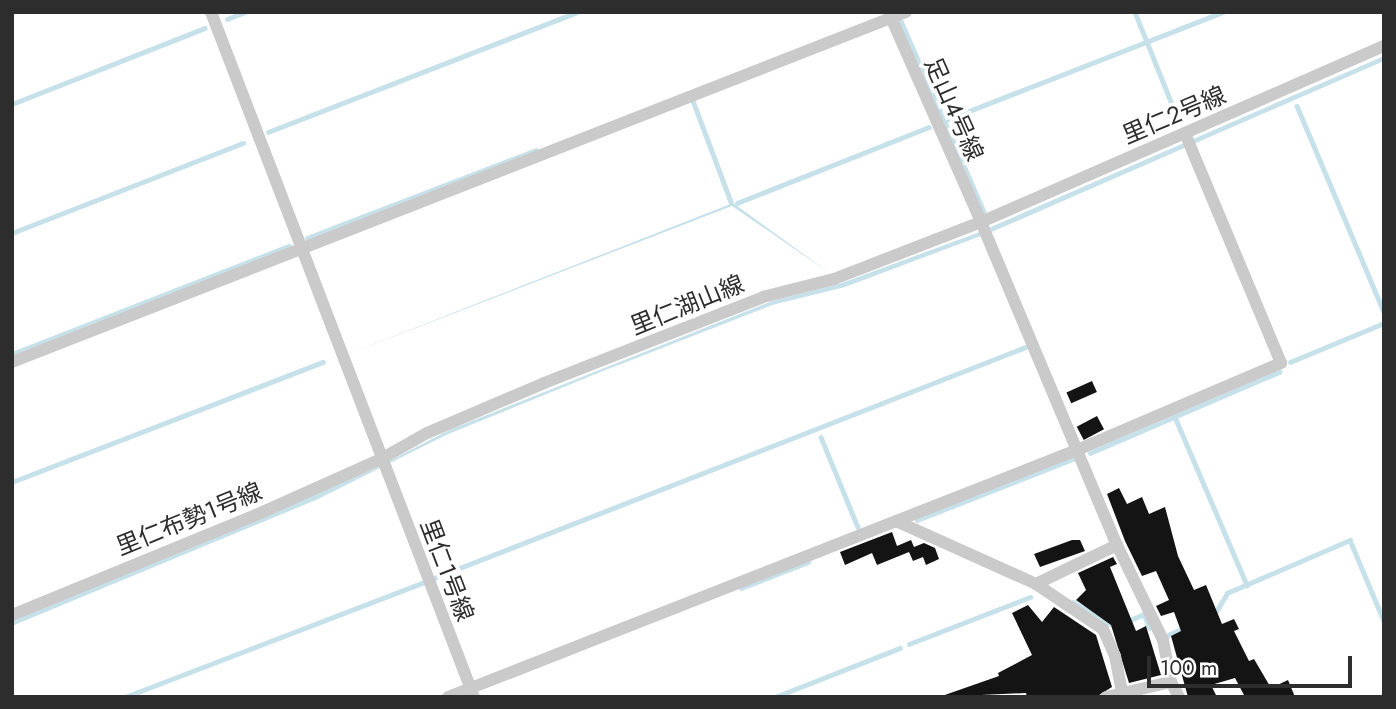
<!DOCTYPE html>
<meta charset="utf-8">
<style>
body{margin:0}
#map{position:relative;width:1396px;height:709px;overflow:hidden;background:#fff;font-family:Jost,"Noto Sans JP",sans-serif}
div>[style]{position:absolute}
.water>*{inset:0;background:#c7e1ea}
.stream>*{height:4.5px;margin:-2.25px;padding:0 2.25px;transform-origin:2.25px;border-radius:2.25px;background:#c7e1ea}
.building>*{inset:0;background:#141414;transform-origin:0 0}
.street>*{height:12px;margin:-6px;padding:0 6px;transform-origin:6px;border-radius:6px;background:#cacaca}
span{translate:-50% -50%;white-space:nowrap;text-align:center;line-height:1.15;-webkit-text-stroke:7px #fff;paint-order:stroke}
.street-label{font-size:24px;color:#2d2d2d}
.frame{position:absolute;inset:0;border:14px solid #2d2d2d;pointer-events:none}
.scale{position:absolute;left:1147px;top:656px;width:205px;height:32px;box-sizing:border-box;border:4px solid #2d2d2d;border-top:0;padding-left:9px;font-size:21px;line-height:24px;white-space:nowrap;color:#2d2d2d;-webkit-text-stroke:5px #fff;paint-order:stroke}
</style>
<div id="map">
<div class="water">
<i style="clip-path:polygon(1384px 56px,1384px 61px,994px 231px,845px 287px,772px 305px,598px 373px,446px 435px,316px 500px,12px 626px,12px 621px,376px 468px,449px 430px,772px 301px,842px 283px,977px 233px)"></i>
<i style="clip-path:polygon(733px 203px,831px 274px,732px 206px,346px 355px)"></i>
</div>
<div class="stream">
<i style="left:1135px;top:12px;width:115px;rotate:68.1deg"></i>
<i style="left:227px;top:19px;width:19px;rotate:-21deg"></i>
<i style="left:901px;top:21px;width:208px;rotate:66.5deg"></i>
<i style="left:692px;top:98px;width:111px;rotate:69.4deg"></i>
<i style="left:12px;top:104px;width:207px;rotate:-21.5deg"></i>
<i style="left:1297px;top:106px;width:224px;rotate:67.1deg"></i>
<i style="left:946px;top:120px;width:297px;rotate:-21.3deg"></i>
<i style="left:268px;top:132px;width:331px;rotate:-21.2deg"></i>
<i style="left:737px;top:203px;width:206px;rotate:-21.6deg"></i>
<i style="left:12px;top:233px;width:248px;rotate:-21.3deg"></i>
<i style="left:307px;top:238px;width:245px;rotate:-21deg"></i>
<i style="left:12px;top:354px;width:297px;rotate:-21.3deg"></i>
<i style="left:1290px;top:362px;width:102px;rotate:-22.5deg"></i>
<i style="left:1175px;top:417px;width:183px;rotate:66.8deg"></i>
<i style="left:821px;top:437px;width:97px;rotate:67.7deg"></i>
<i style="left:1090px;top:453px;width:206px;rotate:-23.2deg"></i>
<i style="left:12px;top:482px;width:333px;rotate:-21.1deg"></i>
<i style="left:917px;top:520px;width:168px;rotate:-21.4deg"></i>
<i style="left:434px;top:578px;width:635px;rotate:-21.32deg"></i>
<i style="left:741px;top:588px;width:72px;rotate:-21.2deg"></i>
<i style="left:1073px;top:602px;width:44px;rotate:30.1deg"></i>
<i style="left:1214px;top:615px;width:26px;rotate:-59deg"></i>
<i style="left:1227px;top:593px;width:134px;rotate:-23.3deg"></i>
<i style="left:1350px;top:540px;width:88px;rotate:67.2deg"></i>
<i style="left:1126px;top:622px;width:20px;rotate:-24deg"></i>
<i style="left:1144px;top:614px;width:15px;rotate:67deg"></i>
<i style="left:1166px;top:636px;width:19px;rotate:-25deg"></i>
<i style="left:909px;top:644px;width:130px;rotate:-21.2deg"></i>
<i style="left:125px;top:697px;width:320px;rotate:-21deg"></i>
<i style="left:775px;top:697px;width:134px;rotate:-21.4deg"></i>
</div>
<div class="building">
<i style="left:1092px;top:381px;width:12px;height:28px;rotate:66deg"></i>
<i style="left:1097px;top:416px;width:15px;height:23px;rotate:62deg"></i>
<i style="clip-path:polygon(1119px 488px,1127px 504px,1142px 497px,1149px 514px,1165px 507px,1178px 556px,1194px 590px,1206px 585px,1222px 624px,1234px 619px,1239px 629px,1234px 631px,1249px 661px,1254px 659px,1271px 688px,1288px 680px,1295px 697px,1245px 697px,1235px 678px,1211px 685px,1217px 697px,1188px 697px,1171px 636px,1181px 631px,1174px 612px,1161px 616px,1156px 606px,1169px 600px,1156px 571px,1142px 576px,1125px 541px,1107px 494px)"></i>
<i style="clip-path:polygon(892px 532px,897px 546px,911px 540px,914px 547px,924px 543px,935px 548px,939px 559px,926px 565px,923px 557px,913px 561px,909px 552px,877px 565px,872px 553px,845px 565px,840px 552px)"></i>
<i style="clip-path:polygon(1072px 540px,1080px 540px,1085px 551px,1040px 567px,1034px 554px)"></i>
<i style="clip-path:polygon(1113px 557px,1117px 564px,1110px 567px,1136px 631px,1146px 626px,1161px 675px,1129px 683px,1111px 625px,1076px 600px,1086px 590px,1078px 573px)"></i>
<i style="clip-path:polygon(1028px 605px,1042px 622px,1054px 607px,1096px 635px,1112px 687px,1096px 697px,1027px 697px,1026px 693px,939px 697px,999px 676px,998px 673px,1032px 655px,1012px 613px)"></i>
</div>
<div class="street">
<i style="left:211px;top:12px;width:734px;rotate:69deg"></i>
<i style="left:889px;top:13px;width:228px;rotate:66.2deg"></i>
<i style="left:981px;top:222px;width:440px;rotate:-23.6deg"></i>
<i style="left:12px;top:362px;width:960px;rotate:-21.38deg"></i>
<i style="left:896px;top:521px;width:154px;rotate:24.2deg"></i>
<i style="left:1117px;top:545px;width:90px;rotate:154.3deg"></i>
<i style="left:1036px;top:584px;width:81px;rotate:33.9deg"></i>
<i style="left:1103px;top:629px;width:30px;rotate:66deg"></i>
<i style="left:1115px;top:656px;width:36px;rotate:79deg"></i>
<i style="left:12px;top:615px;width:264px;rotate:-22.3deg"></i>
<i style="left:256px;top:515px;width:137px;rotate:-24.1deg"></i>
<i style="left:381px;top:459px;width:53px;rotate:-29.5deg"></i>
<i style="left:427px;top:433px;width:127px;rotate:-23.1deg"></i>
<i style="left:544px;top:383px;width:235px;rotate:-21.4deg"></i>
<i style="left:763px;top:297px;width:73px;rotate:-14.2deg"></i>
<i style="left:834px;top:279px;width:158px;rotate:-21.2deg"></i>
<i style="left:981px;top:222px;width:350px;rotate:67.2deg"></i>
<i style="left:1117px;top:545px;width:106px;rotate:64.2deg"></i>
<i style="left:1163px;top:640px;width:43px;rotate:79.2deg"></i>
<i style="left:1171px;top:682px;width:17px;rotate:62deg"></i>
<i style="left:448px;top:697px;width:676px;rotate:-21.44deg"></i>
<i style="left:1077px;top:450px;width:222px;rotate:-23.1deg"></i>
<i style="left:1281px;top:363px;width:249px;rotate:-112.7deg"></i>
<i style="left:1106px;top:697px;width:67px;rotate:-13deg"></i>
</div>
<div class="street-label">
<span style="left:954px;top:109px;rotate:66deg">足山4号線</span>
<span style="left:1174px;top:115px;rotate:-23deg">里仁2号線</span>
<span style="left:687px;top:305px;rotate:-22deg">里仁湖山線</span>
<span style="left:189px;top:519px;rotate:-22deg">里仁布勢1号線</span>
<span style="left:447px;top:570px;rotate:69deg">里仁1号線</span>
</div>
<div class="frame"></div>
<div class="scale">100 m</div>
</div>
